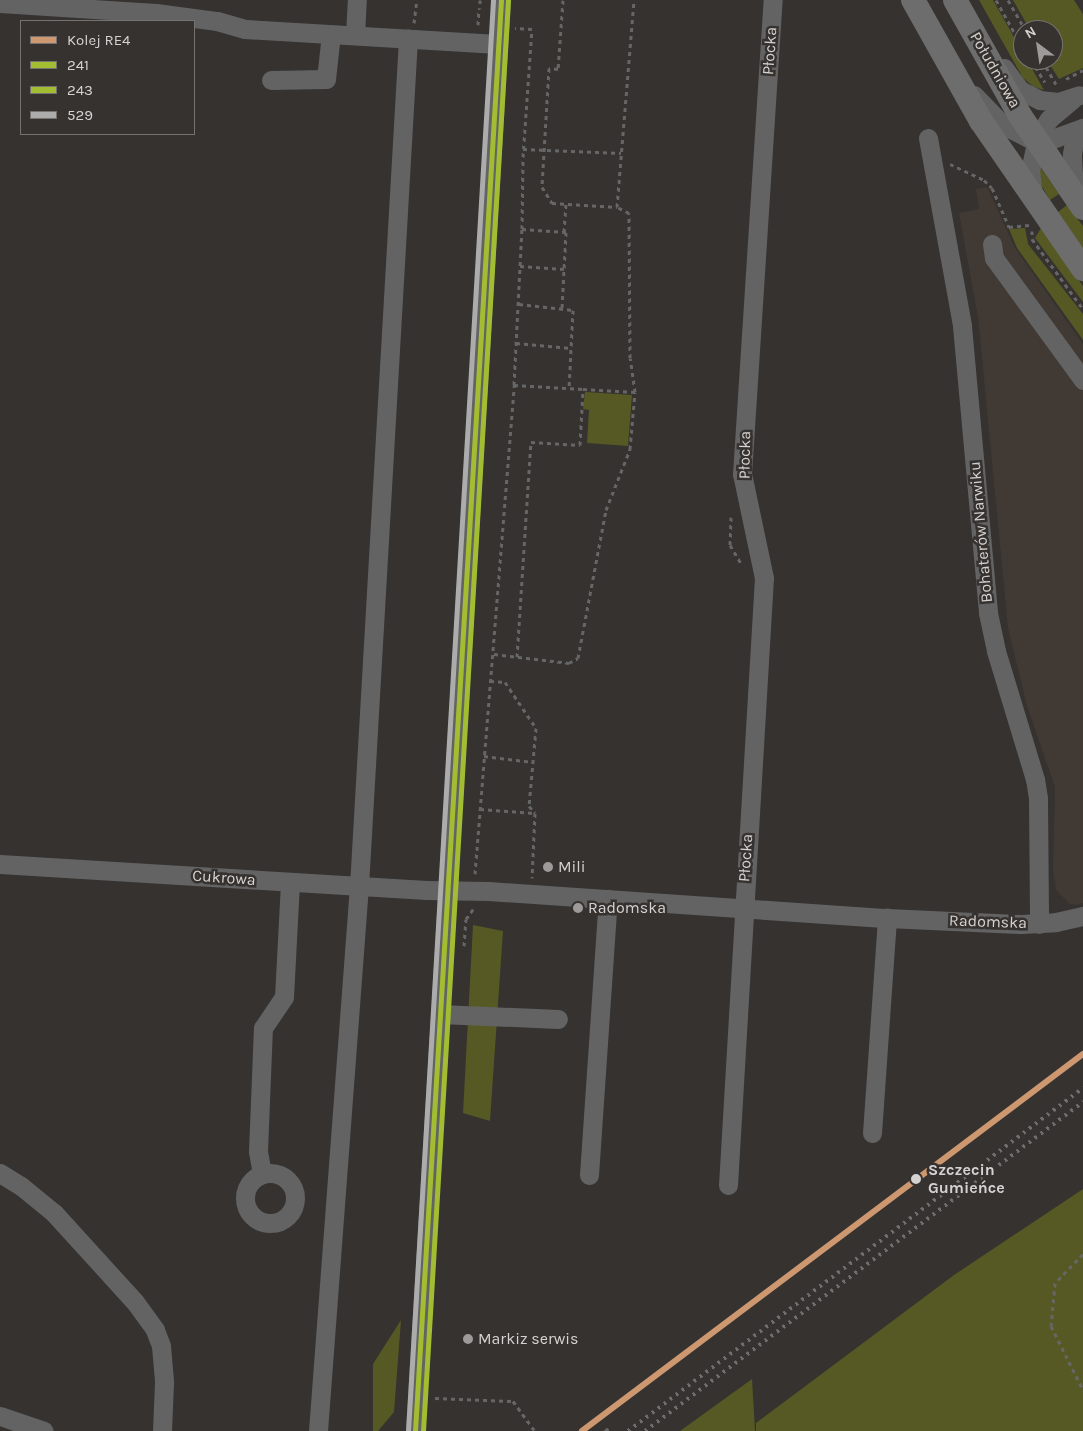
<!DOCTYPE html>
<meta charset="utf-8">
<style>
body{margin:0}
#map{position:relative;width:1083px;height:1431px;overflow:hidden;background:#353230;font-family:Karla,sans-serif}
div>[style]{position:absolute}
.built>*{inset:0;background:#413933}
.green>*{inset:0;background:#565923}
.path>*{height:3px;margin-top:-1.5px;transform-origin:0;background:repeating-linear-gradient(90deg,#656665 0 4px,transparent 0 8px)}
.minor>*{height:19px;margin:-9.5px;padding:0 9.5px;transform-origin:9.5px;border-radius:9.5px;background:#636364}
.minor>.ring{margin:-9.5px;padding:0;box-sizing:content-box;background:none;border:19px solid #636364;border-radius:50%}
.major>*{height:24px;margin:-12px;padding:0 12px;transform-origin:12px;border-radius:12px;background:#6c6d6c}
.rail>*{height:4px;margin-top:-2px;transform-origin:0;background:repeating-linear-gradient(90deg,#6f6e6e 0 2.5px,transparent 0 7.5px)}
.bus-1>*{height:5px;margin:-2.5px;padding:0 2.5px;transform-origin:2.5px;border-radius:2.5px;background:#a2bd31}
.bus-2>*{height:5px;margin:-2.5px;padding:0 2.5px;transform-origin:2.5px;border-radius:2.5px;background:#a2bd31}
.bus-3>*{height:5px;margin:-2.5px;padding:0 2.5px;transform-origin:2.5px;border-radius:2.5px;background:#acacac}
.rail-1>*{height:6px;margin:-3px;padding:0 3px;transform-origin:3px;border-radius:3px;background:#cd976f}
.dots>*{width:14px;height:14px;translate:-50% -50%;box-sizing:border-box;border:2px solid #36322f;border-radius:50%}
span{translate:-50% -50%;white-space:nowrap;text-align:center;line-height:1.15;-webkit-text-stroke:5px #36322f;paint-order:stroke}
.street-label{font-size:16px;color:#d5d3d1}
.poi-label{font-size:16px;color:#d5d3d1}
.left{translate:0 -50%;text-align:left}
.stop-label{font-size:16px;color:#d5d3d1;font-weight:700}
.legend{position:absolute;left:20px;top:20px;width:175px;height:115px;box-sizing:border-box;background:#36322f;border:1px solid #767270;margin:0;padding:6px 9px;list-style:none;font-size:15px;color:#d5d3d1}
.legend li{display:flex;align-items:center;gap:10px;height:25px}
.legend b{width:25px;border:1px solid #767270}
.north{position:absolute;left:1013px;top:20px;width:50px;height:50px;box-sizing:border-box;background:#36322f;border:1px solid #767270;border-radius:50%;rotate:329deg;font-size:14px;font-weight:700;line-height:20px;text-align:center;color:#d5d3d1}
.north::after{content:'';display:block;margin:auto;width:18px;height:22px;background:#9d9b99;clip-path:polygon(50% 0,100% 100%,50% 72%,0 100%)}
</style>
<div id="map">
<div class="built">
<i style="clip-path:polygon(987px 187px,1015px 248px,1083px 344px,1083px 903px,1077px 905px,1070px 904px,1056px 890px,1053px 872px,1055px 787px,1027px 706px,1008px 628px,978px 317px,959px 213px,979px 209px,976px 189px)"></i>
</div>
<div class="green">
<i style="clip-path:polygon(979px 0,993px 0,1023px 53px,1023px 60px,1027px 60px,1044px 90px,1034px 87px,1023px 78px)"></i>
<i style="clip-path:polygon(1013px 0,1074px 0,1083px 14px,1083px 68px,1059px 79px,1047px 60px,1053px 60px,1053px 30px,1030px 30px)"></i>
<i style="clip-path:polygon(1038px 164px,1059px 194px,1050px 200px,1041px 185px)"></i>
<i style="clip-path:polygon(1067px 205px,1083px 226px,1083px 248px,1058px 212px)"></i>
<i style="clip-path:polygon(1025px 228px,1028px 244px,1083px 314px,1083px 340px,1017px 248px,1009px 229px)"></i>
<i style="clip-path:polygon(1041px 228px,1083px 286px,1083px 302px,1035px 238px)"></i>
<i style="clip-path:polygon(585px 392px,632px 395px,628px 446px,587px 443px,589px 410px,583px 409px)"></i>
<i style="clip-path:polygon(473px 925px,503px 931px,490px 1121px,463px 1113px)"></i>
<i style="clip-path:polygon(1083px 1189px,1083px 1431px,756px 1431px,756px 1423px,954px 1275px)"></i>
<i style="clip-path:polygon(401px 1320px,394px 1412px,378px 1431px,373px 1431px,373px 1364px)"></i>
<i style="clip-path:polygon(752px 1379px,755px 1431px,680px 1431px)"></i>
</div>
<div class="path">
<i style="left:480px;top:0;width:8px;rotate:90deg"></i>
<i style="left:563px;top:0;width:69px;rotate:94.1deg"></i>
<i style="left:558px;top:69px;width:9px;rotate:-174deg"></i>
<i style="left:549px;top:68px;width:119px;rotate:93.4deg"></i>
<i style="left:542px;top:187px;width:19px;rotate:58deg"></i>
<i style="left:552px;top:203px;width:65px;rotate:3.5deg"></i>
<i style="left:996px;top:0;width:55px;rotate:60.6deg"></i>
<i style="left:1008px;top:0;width:34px;rotate:60deg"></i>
<i style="left:414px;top:23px;width:23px;rotate:-83deg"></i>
<i style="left:478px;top:25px;width:17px;rotate:-87deg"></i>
<i style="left:1031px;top:60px;width:26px;rotate:58deg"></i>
<i style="left:1042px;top:60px;width:28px;rotate:60deg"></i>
<i style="left:1066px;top:79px;width:19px;rotate:-28deg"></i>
<i style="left:523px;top:149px;width:98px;rotate:2.3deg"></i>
<i style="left:950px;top:164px;width:38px;rotate:25deg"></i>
<i style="left:984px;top:180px;width:11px;rotate:45deg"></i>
<i style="left:992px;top:188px;width:43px;rotate:66.4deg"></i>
<i style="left:1009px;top:227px;width:20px;rotate:-6deg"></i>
<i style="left:522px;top:229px;width:44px;rotate:3.9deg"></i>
<i style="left:566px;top:232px;width:77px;rotate:93deg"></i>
<i style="left:1032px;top:231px;width:8px;rotate:90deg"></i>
<i style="left:1032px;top:239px;width:87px;rotate:53.9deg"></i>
<i style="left:564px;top:232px;width:28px;rotate:-86deg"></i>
<i style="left:520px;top:266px;width:44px;rotate:3.9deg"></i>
<i style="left:519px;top:304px;width:54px;rotate:6.3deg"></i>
<i style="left:573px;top:310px;width:78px;rotate:92.9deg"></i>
<i style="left:516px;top:343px;width:55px;rotate:5.2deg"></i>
<i style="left:514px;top:385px;width:69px;rotate:3.3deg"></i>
<i style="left:731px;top:517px;width:28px;rotate:92deg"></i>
<i style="left:730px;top:545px;width:21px;rotate:59deg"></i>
<i style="left:494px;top:654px;width:76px;rotate:6.8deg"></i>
<i style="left:569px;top:663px;width:10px;rotate:-29deg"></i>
<i style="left:578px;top:658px;width:151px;rotate:-79.3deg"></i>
<i style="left:606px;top:510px;width:66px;rotate:-68.5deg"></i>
<i style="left:630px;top:449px;width:57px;rotate:-85deg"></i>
<i style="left:635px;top:392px;width:34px;rotate:-98deg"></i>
<i style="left:630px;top:358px;width:145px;rotate:-90.4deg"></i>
<i style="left:629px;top:213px;width:13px;rotate:-153deg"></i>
<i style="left:617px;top:207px;width:208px;rotate:-85.3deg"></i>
<i style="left:517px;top:657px;width:215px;rotate:-86.3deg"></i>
<i style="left:531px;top:442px;width:49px;rotate:3.5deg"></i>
<i style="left:580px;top:445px;width:56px;rotate:-86.9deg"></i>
<i style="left:583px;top:389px;width:52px;rotate:3.3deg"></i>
<i style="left:490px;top:681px;width:15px;rotate:4deg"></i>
<i style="left:505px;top:682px;width:55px;rotate:56deg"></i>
<i style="left:536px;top:728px;width:78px;rotate:95.1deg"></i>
<i style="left:529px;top:806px;width:9px;rotate:49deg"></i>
<i style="left:535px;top:813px;width:65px;rotate:92.6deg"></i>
<i style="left:484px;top:756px;width:49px;rotate:7deg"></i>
<i style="left:480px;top:809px;width:54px;rotate:4.2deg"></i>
<i style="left:475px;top:874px;width:491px;rotate:-85.4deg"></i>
<i style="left:514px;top:385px;width:156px;rotate:-87.1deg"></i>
<i style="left:522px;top:229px;width:72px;rotate:-89.2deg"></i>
<i style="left:523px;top:157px;width:128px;rotate:-86deg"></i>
<i style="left:532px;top:29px;width:17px;rotate:-177deg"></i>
<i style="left:464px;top:946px;width:27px;rotate:-86deg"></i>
<i style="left:466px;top:919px;width:14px;rotate:-54deg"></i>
<i style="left:1083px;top:1254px;width:40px;rotate:134deg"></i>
<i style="left:1055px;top:1283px;width:43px;rotate:95.3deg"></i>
<i style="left:1051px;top:1326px;width:72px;rotate:63.4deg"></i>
<i style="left:435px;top:1398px;width:78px;rotate:2.2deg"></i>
<i style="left:513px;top:1401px;width:37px;rotate:54deg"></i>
<i style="left:605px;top:1431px;width:6px;rotate:-39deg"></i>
</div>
<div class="minor">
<i style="left:0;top:3px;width:156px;rotate:3.7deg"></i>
<i style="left:156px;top:13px;width:62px;rotate:7.5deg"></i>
<i style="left:217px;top:21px;width:29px;rotate:16deg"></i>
<i style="left:245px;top:29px;width:253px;rotate:3.4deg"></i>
<i style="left:355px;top:35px;width:35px;rotate:-87deg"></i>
<i style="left:1004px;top:68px;width:27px;rotate:54deg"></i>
<i style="left:1020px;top:90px;width:22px;rotate:27deg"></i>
<i style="left:1040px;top:100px;width:18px;rotate:6deg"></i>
<i style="left:1058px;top:102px;width:22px;rotate:-18deg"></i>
<i style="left:271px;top:80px;width:55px;rotate:-1deg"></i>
<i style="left:326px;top:79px;width:45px;rotate:-83.7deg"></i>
<i style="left:974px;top:95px;width:42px;rotate:46deg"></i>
<i style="left:1003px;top:125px;width:29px;rotate:27deg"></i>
<i style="left:1029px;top:138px;width:26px"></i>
<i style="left:1055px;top:138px;width:30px;rotate:-20deg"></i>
<i style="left:928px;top:138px;width:191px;rotate:79.7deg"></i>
<i style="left:962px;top:326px;width:288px;rotate:84.8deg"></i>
<i style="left:988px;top:613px;width:39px;rotate:78deg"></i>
<i style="left:996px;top:651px;width:134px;rotate:73.1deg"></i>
<i style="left:1035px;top:779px;width:20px;rotate:81deg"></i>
<i style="left:1038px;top:799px;width:125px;rotate:89.5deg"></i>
<i style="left:1033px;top:195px;width:24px;rotate:-97deg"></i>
<i style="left:1030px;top:171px;width:34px;rotate:-78deg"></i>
<i style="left:1037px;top:138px;width:22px;rotate:-58deg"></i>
<i style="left:1049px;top:119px;width:30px;rotate:-40deg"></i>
<i style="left:1080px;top:195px;width:21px;rotate:-109deg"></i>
<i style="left:1073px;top:175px;width:21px;rotate:-93deg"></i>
<i style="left:1072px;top:154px;width:12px;rotate:-81deg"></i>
<i style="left:1074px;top:142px;width:17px;rotate:-57deg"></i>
<i style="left:992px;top:244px;width:14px;rotate:82deg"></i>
<i style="left:994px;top:258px;width:151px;rotate:53.9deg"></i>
<i style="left:0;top:864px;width:427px;rotate:3.5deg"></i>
<i style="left:426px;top:890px;width:62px;rotate:0.9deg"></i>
<i style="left:488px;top:891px;width:400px;rotate:3.9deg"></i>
<i style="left:887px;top:918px;width:134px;rotate:2.6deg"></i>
<i style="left:1021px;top:924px;width:35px;rotate:-3deg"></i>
<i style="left:1056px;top:922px;width:28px;rotate:-13deg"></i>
<i style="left:440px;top:1014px;width:118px;rotate:2.4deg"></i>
<i style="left:872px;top:1133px;width:216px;rotate:-86deg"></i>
<i style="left:0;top:1173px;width:25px;rotate:32deg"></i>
<i style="left:21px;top:1186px;width:43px;rotate:39.3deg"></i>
<i style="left:54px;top:1213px;width:120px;rotate:47.7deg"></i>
<i style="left:135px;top:1302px;width:34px;rotate:54deg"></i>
<i style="left:155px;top:1330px;width:17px;rotate:69deg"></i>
<i style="left:161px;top:1346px;width:37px;rotate:85deg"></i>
<i style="left:164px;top:1383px;width:48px;rotate:92.4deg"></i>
<i class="ring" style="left:245px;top:1173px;width:31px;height:31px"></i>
<i style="left:262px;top:1174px;width:23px;rotate:-100deg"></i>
<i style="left:258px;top:1151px;width:123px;rotate:-87.7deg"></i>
<i style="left:263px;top:1028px;width:37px;rotate:-56deg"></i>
<i style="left:284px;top:997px;width:115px;rotate:-87deg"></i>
<i style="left:589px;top:1175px;width:277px;rotate:-86.1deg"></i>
<i style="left:728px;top:1185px;width:608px;rotate:-86.61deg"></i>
<i style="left:764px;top:578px;width:106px;rotate:-101.9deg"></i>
<i style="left:742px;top:474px;width:475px;rotate:-86.3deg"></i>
<i style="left:0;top:1416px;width:46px;rotate:18.8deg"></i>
<i style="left:318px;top:1431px;width:547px;rotate:-85.7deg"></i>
<i style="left:359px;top:886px;width:849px;rotate:-86.69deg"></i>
<i style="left:415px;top:1431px;width:1434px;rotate:-86.56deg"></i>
</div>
<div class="major">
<i style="left:913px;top:0;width:139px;rotate:60.7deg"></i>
<i style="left:981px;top:121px;width:180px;rotate:55.4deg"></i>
<i style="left:955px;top:0;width:134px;rotate:60.6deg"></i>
<i style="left:1021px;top:117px;width:110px;rotate:55.7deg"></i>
</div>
<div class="rail">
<i style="left:628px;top:1431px;width:570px;rotate:-37.01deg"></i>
<i style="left:645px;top:1431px;width:548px;rotate:-36.91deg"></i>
</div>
<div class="bus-1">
<i style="left:415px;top:1431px;width:1434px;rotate:-86.56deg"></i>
</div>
<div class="bus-2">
<i style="left:423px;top:1431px;width:1434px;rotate:-86.6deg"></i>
</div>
<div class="bus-3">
<i style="left:408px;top:1431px;width:1434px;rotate:-86.6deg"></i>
</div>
<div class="rail-1">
<i style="left:582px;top:1431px;width:627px;rotate:-36.96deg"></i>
</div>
<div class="dots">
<i style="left:548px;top:867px;background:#9d9b99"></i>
<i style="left:578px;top:908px;background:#9d9b99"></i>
<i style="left:916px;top:1179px;background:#d5d3d1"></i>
<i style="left:468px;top:1339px;background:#9d9b99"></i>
</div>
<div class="street-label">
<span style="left:770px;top:51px;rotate:-86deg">Płocka</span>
<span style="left:995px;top:70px;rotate:60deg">Południowa</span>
<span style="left:745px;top:455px;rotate:-89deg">Płocka</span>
<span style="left:981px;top:532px;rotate:-95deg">Bohaterów Narwiku</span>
<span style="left:746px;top:858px;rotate:-86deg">Płocka</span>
<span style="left:224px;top:878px;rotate:4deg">Cukrowa</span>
<span style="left:988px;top:922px;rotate:2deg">Radomska</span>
</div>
<div class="poi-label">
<span class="left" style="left:558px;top:867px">Mili</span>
<span class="left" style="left:588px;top:908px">Radomska</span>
<span class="left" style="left:478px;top:1339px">Markiz serwis</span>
</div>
<div class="stop-label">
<span class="left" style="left:928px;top:1179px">Szczecin<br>Gumieńce</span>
</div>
<ul class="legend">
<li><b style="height:6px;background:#cd976f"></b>Kolej RE4</li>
<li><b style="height:6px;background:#a2bd31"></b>241</li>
<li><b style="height:6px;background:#a2bd31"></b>243</li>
<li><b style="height:6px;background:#acacac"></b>529</li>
</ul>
<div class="north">N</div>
</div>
